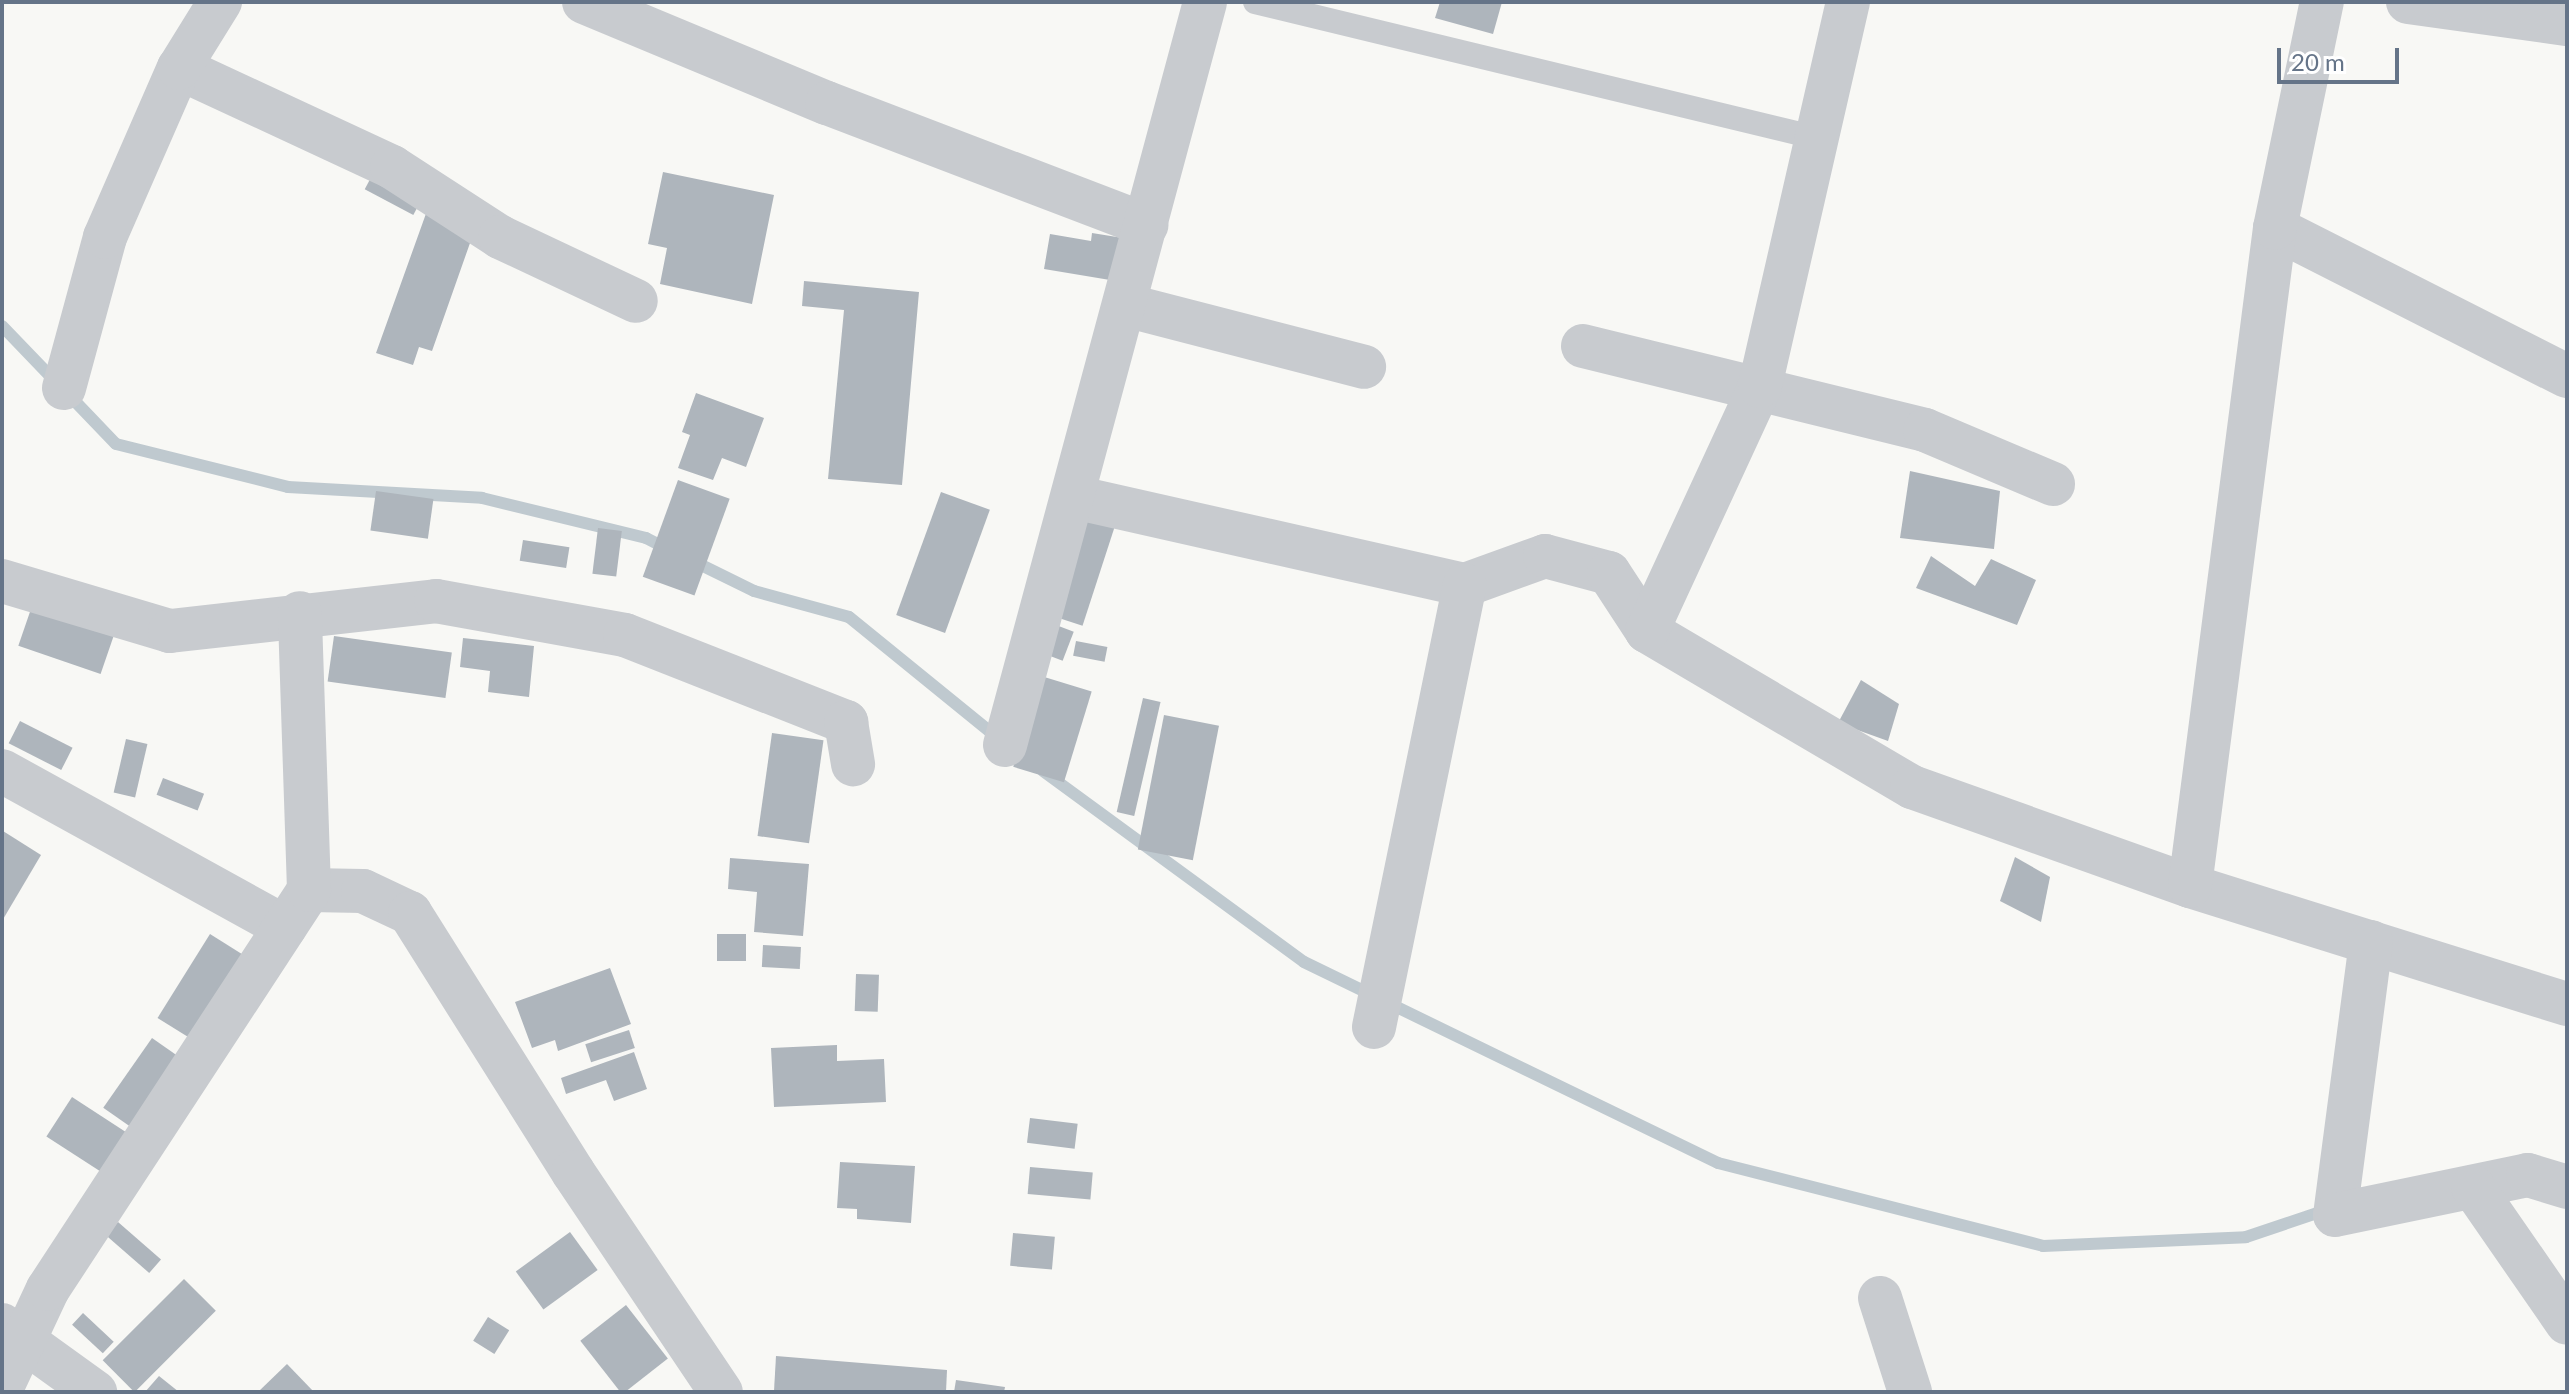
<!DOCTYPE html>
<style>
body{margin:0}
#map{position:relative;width:2569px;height:1394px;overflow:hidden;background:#f8f8f5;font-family:Lato,sans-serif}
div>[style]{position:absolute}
.stream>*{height:12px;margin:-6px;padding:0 6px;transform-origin:6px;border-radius:6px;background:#bfc9cf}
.building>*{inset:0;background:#aeb5bc;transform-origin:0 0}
.lane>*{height:24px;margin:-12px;padding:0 12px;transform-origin:12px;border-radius:12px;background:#c8cbcf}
.street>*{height:44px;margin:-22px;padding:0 22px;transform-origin:22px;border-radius:22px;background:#c8cbcf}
span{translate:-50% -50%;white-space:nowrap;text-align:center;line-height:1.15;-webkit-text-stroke:8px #fff;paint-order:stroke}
.frame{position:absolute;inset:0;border:4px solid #657488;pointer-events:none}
.scale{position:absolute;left:2277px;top:48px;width:122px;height:36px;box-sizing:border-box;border:4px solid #657488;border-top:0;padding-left:10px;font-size:24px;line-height:28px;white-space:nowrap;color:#657488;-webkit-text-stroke:6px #fff;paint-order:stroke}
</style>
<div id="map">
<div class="stream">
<i style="left:2px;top:326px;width:76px;rotate:46.1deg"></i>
<i style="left:68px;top:394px;width:69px;rotate:46.2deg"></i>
<i style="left:116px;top:444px;width:177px;rotate:14deg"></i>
<i style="left:288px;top:487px;width:194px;rotate:3.2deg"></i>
<i style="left:482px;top:498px;width:169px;rotate:13.7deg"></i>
<i style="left:646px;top:538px;width:25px;rotate:27deg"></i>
<i style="left:691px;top:560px;width:70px;rotate:26.2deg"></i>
<i style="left:754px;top:591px;width:98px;rotate:15.3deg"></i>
<i style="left:849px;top:617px;width:193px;rotate:39.1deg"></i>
<i style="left:1043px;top:771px;width:323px;rotate:36.2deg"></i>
<i style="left:1304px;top:962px;width:460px;rotate:25.9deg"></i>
<i style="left:1718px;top:1163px;width:335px;rotate:14.3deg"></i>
<i style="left:2043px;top:1246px;width:203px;rotate:-2.5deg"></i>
<i style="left:2246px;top:1237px;width:88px;rotate:-18.6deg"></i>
</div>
<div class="building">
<i style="clip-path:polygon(1440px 2px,1502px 2px,1493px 34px,1435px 18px)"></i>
<i style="left:376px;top:168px;width:55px;height:24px;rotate:28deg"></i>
<i style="clip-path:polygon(663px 172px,774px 195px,752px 304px,660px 284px,667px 248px,648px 244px)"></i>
<i style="clip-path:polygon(428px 208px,476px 226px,432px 351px,419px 347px,413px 365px,376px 353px)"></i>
<i style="clip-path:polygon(1092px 233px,1123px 238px,1116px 281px,1044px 269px,1050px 234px,1091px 241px)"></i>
<i style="clip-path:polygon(804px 281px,919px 292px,902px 485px,828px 479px,844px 310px,802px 306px)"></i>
<i style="clip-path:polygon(696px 393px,764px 418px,746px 467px,722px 458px,713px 480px,678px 468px,690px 435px,682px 432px)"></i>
<i style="clip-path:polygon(1910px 471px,2000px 491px,1994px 549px,1900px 538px)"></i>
<i style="left:678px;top:480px;width:55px;height:103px;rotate:20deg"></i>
<i style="left:376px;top:491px;width:58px;height:40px;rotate:8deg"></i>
<i style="left:941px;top:492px;width:52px;height:131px;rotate:20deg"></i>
<i style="left:1088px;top:515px;width:29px;height:107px;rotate:18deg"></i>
<i style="left:598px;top:528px;width:24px;height:46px;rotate:7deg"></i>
<i style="left:523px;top:540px;width:47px;height:21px;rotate:9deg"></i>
<i style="clip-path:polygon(1931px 556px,1975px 586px,1991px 559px,2036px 580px,2017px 625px,1916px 588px)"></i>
<i style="left:32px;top:606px;width:87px;height:42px;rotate:19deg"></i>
<i style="left:1056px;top:625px;width:19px;height:31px;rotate:21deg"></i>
<i style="left:334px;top:636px;width:119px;height:46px;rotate:8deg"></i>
<i style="clip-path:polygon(463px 638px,534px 646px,529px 697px,488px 692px,490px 671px,460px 667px)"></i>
<i style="left:1076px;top:641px;width:32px;height:15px;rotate:11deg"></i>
<i style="left:1041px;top:676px;width:53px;height:95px;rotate:17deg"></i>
<i style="clip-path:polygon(1861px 680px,1899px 704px,1888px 741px,1838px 723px)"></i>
<i style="left:1143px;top:698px;width:18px;height:117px;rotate:13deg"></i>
<i style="left:1164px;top:715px;width:56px;height:137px;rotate:11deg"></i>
<i style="left:20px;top:721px;width:59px;height:25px;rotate:27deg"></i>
<i style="left:772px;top:733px;width:52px;height:104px;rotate:8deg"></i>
<i style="left:126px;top:739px;width:22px;height:55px;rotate:13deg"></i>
<i style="left:163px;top:778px;width:44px;height:18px;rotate:21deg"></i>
<i style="clip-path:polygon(3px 831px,41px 855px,2px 921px,2px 833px)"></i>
<i style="clip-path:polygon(2015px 857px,2050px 877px,2041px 922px,2000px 901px)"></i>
<i style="clip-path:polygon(730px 858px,809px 864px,803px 936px,754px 932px,757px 892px,728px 889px)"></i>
<i style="left:210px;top:934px;width:38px;height:99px;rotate:32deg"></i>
<i style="left:717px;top:934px;width:29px;height:27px"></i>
<i style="left:763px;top:945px;width:38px;height:22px;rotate:3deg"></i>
<i style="clip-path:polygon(610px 968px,631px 1024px,558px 1051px,555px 1040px,532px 1048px,515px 1002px)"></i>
<i style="left:856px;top:974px;width:23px;height:37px;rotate:2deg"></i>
<i style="left:629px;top:1030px;width:19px;height:46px;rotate:72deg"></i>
<i style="left:152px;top:1038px;width:38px;height:85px;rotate:35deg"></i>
<i style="clip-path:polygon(837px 1045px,837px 1061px,884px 1059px,886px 1102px,774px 1107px,771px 1048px)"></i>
<i style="clip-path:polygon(634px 1052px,647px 1089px,614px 1101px,606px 1080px,566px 1094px,561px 1078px)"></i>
<i style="left:72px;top:1097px;width:71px;height:47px;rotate:33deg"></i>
<i style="left:1030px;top:1118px;width:48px;height:25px;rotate:7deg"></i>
<i style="clip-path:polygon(840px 1162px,915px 1166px,911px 1223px,857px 1219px,857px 1209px,837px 1208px)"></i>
<i style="left:1030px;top:1167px;width:63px;height:27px;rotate:5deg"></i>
<i style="left:118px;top:1222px;width:57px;height:18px;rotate:41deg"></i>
<i style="left:570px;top:1232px;width:47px;height:67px;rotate:54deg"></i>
<i style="left:1013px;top:1233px;width:42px;height:33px;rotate:5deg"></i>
<i style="left:184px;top:1279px;width:45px;height:115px;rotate:45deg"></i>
<i style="left:626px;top:1305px;width:68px;height:58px;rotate:52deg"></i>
<i style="left:83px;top:1313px;width:42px;height:16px;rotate:43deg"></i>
<i style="left:488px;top:1317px;width:25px;height:28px;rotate:32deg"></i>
<i style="clip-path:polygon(776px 1356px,947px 1370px,946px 1392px,774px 1391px)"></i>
<i style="clip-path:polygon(287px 1364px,314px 1392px,258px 1392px)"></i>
<i style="clip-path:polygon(159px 1376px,179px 1392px,145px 1392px)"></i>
<i style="clip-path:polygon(956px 1380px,1005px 1387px,1004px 1392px,954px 1392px)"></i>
</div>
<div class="lane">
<i style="left:1255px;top:2px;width:578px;rotate:13.6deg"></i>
</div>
<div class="street">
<i style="left:584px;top:2px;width:263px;rotate:22.6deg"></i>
<i style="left:827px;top:103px;width:342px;rotate:20.9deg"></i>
<i style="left:2408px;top:2px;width:161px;rotate:7.9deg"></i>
<i style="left:179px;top:68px;width:235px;rotate:24.9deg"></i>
<i style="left:392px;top:167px;width:129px;rotate:32.9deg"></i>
<i style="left:500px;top:237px;width:150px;rotate:25.2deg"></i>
<i style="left:2275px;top:228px;width:327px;rotate:26.9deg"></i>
<i style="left:1125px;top:305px;width:247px;rotate:14.5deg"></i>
<i style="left:1583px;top:346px;width:352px;rotate:13.8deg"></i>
<i style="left:1925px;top:430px;width:139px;rotate:22.9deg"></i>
<i style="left:64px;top:388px;width:156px;rotate:-74.8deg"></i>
<i style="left:105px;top:237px;width:184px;rotate:-66.4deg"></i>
<i style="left:179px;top:68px;width:78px;rotate:-58.2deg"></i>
<i style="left:1074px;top:497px;width:401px;rotate:12.7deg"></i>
<i style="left:1465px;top:585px;width:85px;rotate:-19.9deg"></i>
<i style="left:1545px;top:556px;width:66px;rotate:14.9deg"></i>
<i style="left:1609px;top:573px;width:69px;rotate:56.8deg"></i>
<i style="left:1647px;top:631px;width:308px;rotate:30.5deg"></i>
<i style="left:1912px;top:787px;width:295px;rotate:19.6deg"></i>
<i style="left:2190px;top:886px;width:395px;rotate:17.4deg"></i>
<i style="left:2px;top:581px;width:175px;rotate:16.6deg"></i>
<i style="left:170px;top:631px;width:268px;rotate:-6.4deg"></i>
<i style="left:436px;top:601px;width:192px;rotate:10.2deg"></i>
<i style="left:625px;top:635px;width:238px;rotate:21.5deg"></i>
<i style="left:846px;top:722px;width:43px;rotate:80.5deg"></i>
<i style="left:1647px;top:631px;width:270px;rotate:-65.2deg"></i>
<i style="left:1760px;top:386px;width:394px;rotate:-77.1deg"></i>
<i style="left:1005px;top:745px;width:769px;rotate:-74.93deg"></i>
<i style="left:2px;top:771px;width:323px;rotate:28.9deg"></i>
<i style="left:2190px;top:886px;width:663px;rotate:-82.64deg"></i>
<i style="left:2275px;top:228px;width:231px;rotate:-78.3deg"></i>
<i style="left:309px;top:890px;width:54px;rotate:1.1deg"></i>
<i style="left:363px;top:891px;width:52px;rotate:25.1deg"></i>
<i style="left:410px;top:913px;width:306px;rotate:57.8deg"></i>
<i style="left:573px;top:1172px;width:265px;rotate:56.1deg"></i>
<i style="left:2371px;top:942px;width:275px;rotate:97.5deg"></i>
<i style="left:2335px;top:1215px;width:197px;rotate:-11.7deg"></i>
<i style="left:2528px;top:1175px;width:41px;rotate:17.1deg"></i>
<i style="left:1374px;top:1027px;width:451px;rotate:-78.4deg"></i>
<i style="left:2473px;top:1187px;width:165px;rotate:55.3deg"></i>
<i style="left:1880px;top:1298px;width:99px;rotate:72.3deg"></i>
<i style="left:2px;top:1325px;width:115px;rotate:35.8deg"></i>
<i style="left:2px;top:1387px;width:108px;rotate:-64.9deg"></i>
<i style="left:48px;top:1289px;width:477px;rotate:-56.8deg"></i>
<i style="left:309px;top:890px;width:277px;rotate:-91.9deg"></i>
</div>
<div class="frame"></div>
<div class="scale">20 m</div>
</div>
